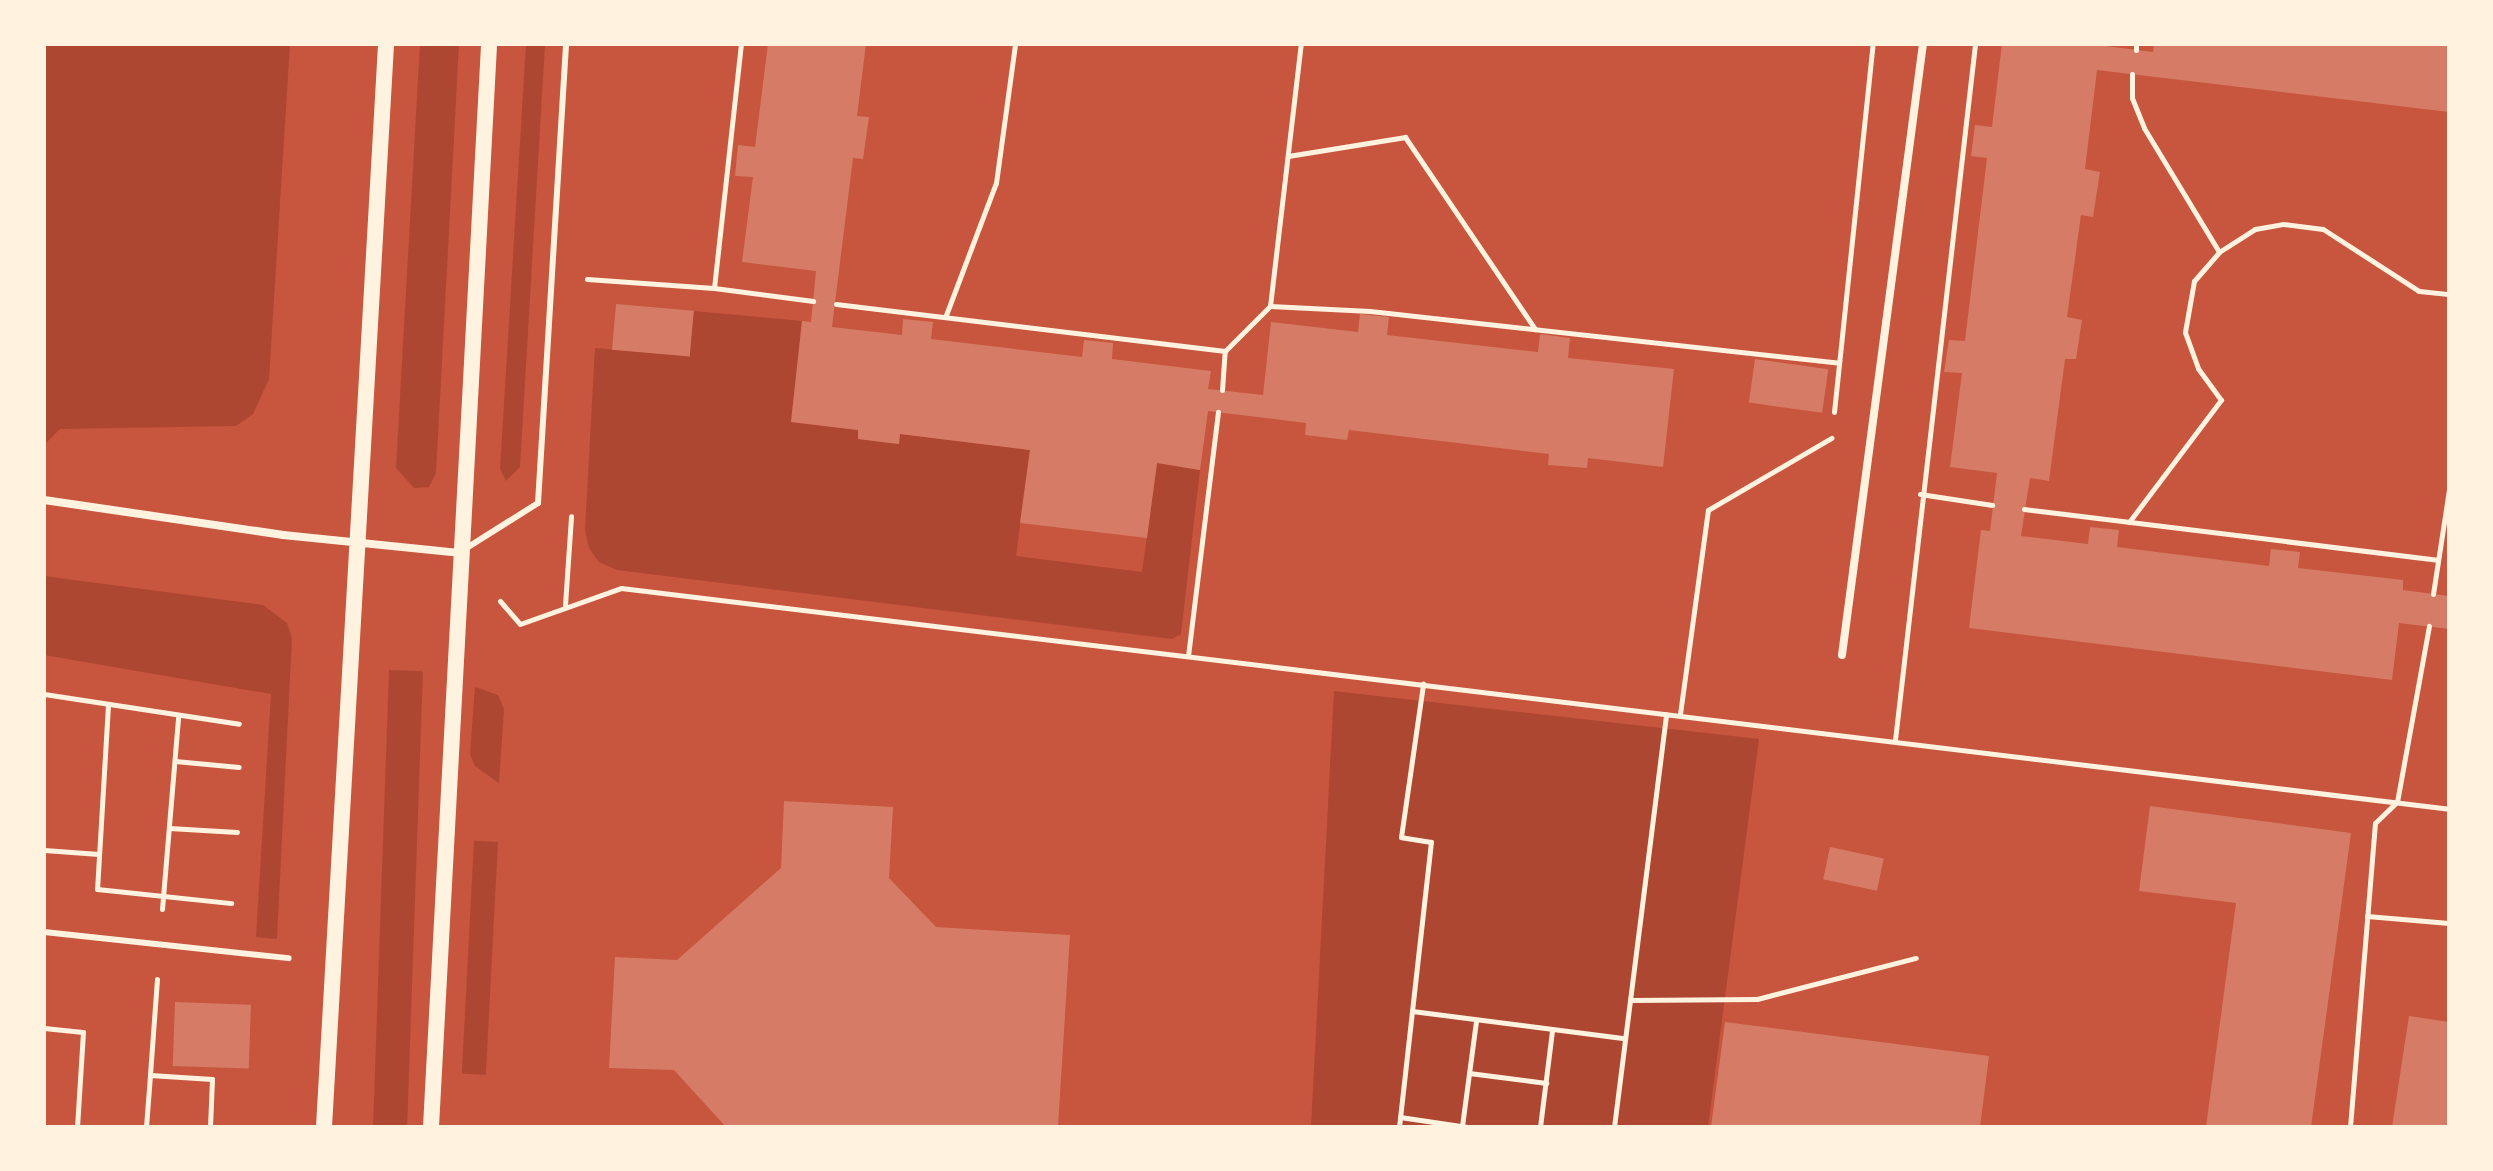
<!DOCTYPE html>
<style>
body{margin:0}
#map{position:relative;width:2493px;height:1171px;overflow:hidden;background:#c8553d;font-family:"Sofia Sans Condensed",sans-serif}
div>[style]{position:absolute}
.green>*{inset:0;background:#ae4732;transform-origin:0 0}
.building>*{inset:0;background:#d67c66;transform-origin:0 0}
.path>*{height:5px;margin:-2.5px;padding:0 2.5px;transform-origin:2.5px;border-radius:2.5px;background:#fff3e0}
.service>*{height:6px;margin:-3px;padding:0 3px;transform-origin:3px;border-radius:3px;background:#fff3e0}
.minor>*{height:8px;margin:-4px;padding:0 4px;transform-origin:4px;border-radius:4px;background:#fff3e0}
.secondary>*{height:16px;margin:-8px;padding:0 8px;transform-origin:8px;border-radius:8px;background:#fff3e0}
span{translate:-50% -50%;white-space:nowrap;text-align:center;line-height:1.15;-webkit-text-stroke:8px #fff3e0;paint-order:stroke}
.frame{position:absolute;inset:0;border:46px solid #fff3e0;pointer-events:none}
</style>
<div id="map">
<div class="green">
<i style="clip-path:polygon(44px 44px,290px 44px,269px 379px,253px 414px,236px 426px,60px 429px,44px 445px)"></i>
<i style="clip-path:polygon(420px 44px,459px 44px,436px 473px,429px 487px,414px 488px,396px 468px)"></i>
<i style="clip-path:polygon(526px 44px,545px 44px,520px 467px,506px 481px,500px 469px)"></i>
<i style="clip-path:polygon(694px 311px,802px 321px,791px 422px,858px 430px,858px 439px,898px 444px,900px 434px,1030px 450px,1016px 556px,1142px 572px,1157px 463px,1200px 470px,1181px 634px,1172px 639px,617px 570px,599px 562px,589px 548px,585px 530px,595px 348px,689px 356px)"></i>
<i style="clip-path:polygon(44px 576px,263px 605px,287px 623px,292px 638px,277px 939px,256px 937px,271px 694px,44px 655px)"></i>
<i style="left:389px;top:670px;width:34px;height:458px;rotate:2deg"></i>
<i style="clip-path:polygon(475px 687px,498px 695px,504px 709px,499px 783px,475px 766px,470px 754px)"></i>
<i style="clip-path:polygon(1334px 691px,1759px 739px,1708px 1127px,1311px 1127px)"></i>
<i style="left:498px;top:842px;width:233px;height:24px;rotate:93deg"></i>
</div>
<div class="building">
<i style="clip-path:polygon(768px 44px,866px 44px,857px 116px,869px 117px,863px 159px,853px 158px,832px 327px,902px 335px,903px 319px,933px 322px,931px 339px,1082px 357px,1084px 340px,1113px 343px,1112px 359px,1211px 371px,1208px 389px,1263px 395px,1271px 322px,1358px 332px,1360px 314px,1389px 317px,1387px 335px,1538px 352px,1540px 334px,1570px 338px,1568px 358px,1674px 369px,1663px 467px,1588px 458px,1587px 468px,1548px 465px,1549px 454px,1349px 430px,1347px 440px,1305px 435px,1306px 423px,1208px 411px,1200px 470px,1157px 463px,1147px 538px,1020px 523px,1030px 450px,900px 434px,899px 444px,858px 439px,858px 430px,791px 422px,802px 321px,811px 322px,816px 271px,742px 262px,753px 177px,735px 176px,738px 145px,755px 147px)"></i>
<i style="clip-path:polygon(2002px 44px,2089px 44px,2153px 52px,2154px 44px,2449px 44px,2449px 112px,2097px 70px,2085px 169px,2100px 172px,2093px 217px,2081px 215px,2067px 317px,2082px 320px,2076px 359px,2065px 359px,2049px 481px,2030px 478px,2021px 536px,2088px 544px,2090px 527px,2119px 530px,2117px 547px,2269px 566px,2271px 549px,2300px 552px,2298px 568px,2403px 580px,2403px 590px,2449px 596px,2449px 629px,2399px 623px,2392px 680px,1969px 628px,1981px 530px,1990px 531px,1997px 473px,1950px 467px,1962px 373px,1944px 372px,1949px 340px,1965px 341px,1987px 158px,1971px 156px,1975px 125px,1992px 127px)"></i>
<i style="left:616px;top:304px;width:78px;height:46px;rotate:5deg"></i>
<i style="left:1755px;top:359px;width:74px;height:44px;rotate:8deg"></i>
<i style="clip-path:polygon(784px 801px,893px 807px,889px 878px,936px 927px,1070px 935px,1058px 1127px,726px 1127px,674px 1070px,609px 1068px,615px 957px,677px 960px,781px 868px)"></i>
<i style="clip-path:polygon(2150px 806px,2351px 833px,2311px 1127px,2206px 1127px,2236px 903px,2139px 891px)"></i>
<i style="left:1830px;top:847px;width:55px;height:33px;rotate:12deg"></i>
<i style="left:175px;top:1002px;width:76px;height:64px;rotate:2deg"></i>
<i style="clip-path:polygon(2409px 1016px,2449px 1022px,2449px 1127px,2392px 1127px)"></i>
<i style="clip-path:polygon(1725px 1022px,1989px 1056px,1980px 1127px,1711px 1127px)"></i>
</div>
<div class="path">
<i style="left:2136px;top:50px;width:6px;rotate:-90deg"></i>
<i style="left:2132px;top:74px;width:24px;rotate:90deg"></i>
<i style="left:2132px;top:98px;width:32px;rotate:68deg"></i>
<i style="left:2144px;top:128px;width:145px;rotate:58.8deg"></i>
<i style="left:1288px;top:156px;width:119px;rotate:-9.2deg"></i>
<i style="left:1405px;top:137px;width:232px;rotate:55.9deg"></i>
<i style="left:587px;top:279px;width:127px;rotate:4.1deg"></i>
<i style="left:714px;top:288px;width:245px;rotate:-83.7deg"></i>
<i style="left:714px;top:288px;width:100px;rotate:7.5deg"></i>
<i style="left:836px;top:304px;width:392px;rotate:6.9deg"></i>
<i style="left:1225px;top:351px;width:64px;rotate:-45deg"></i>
<i style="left:1270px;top:306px;width:100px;rotate:2.9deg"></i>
<i style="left:1370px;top:311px;width:472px;rotate:6.3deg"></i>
<i style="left:1270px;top:306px;width:264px;rotate:-83.3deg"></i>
<i style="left:946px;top:315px;width:141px;rotate:-69.3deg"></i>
<i style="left:996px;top:183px;width:140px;rotate:-82.2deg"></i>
<i style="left:1222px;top:390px;width:39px;rotate:-86deg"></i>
<i style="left:1834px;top:412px;width:370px;rotate:-84deg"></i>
<i style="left:1920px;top:494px;width:73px;rotate:8.7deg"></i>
<i style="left:2024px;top:509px;width:416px;rotate:7deg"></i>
<i style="left:2129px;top:522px;width:153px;rotate:-53deg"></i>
<i style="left:2221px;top:400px;width:39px;rotate:-126deg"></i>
<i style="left:2198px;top:368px;width:38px;rotate:-110deg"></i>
<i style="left:2185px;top:332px;width:52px;rotate:-80deg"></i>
<i style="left:2194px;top:281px;width:38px;rotate:-49deg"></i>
<i style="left:2219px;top:252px;width:43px;rotate:-32.6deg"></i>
<i style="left:2255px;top:229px;width:28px;rotate:-10deg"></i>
<i style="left:2283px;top:224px;width:40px;rotate:7.1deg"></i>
<i style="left:2323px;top:229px;width:114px;rotate:32.9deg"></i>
<i style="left:2419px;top:291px;width:30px;rotate:6deg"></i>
<i style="left:2433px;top:594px;width:105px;rotate:-81.3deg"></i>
<i style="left:500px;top:601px;width:30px;rotate:49deg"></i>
<i style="left:520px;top:624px;width:107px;rotate:-19.6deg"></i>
<i style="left:621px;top:588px;width:1841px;rotate:6.89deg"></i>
<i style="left:565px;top:605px;width:89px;rotate:-86.1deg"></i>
<i style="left:1188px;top:656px;width:246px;rotate:-83deg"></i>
<i style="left:44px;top:694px;width:197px;rotate:8.7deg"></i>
<i style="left:108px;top:705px;width:184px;rotate:93.4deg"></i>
<i style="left:97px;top:889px;width:135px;rotate:6deg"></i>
<i style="left:1680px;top:714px;width:206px;rotate:-82.2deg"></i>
<i style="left:1708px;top:510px;width:143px;rotate:-30.3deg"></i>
<i style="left:1895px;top:740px;width:701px;rotate:-83.44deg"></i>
<i style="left:175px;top:761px;width:64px;rotate:5.4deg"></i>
<i style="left:169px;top:828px;width:68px;rotate:3.4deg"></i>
<i style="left:44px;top:850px;width:55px;rotate:4.2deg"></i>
<i style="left:162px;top:909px;width:193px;rotate:-85.2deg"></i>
<i style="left:2367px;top:916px;width:82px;rotate:4.9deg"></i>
<i style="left:157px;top:979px;width:96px;rotate:94.2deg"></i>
<i style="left:150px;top:1075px;width:62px;rotate:3.7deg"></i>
<i style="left:212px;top:1079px;width:48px;rotate:92.4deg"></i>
<i style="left:1630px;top:1000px;width:127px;rotate:-0.5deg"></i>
<i style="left:1757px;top:999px;width:164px;rotate:-14.5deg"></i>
<i style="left:1412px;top:1011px;width:214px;rotate:7.3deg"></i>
<i style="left:44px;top:1028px;width:39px;rotate:6deg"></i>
<i style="left:83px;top:1032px;width:95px;rotate:93.6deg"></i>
<i style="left:1469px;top:1073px;width:78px;rotate:7.4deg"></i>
<i style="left:1400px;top:1117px;width:68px;rotate:8.5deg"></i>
<i style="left:1462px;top:1126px;width:106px;rotate:-82.4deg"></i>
<i style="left:146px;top:1127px;width:52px;rotate:-85.6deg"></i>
<i style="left:1399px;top:1127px;width:287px;rotate:-83.6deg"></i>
<i style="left:1431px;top:842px;width:30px;rotate:-171deg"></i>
<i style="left:1401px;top:837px;width:155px;rotate:-81.8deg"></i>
<i style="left:1540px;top:1127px;width:98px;rotate:-82.9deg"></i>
<i style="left:1614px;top:1127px;width:416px;rotate:-82.8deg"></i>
<i style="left:2350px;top:1127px;width:305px;rotate:-85.3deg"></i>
<i style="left:2375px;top:823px;width:30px;rotate:-44deg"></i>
<i style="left:2397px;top:802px;width:179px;rotate:-79.7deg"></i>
</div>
<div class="service">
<i style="left:465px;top:549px;width:86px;rotate:-32.2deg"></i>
<i style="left:538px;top:503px;width:460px;rotate:-86.5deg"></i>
<i style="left:44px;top:932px;width:246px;rotate:6.1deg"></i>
</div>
<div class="minor">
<i style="left:44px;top:500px;width:242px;rotate:8.3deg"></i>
<i style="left:283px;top:535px;width:177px;rotate:5.8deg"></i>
<i style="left:1842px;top:655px;width:616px;rotate:-82.45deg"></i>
</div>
<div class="secondary">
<i style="left:324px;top:1127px;width:1085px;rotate:-86.72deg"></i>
<i style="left:431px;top:1127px;width:1085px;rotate:-86.93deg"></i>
</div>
<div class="frame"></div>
</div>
